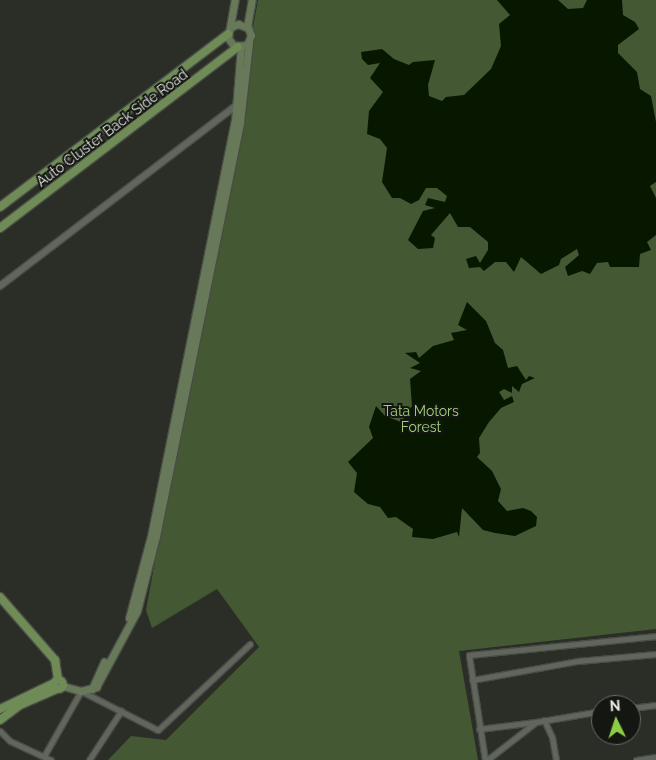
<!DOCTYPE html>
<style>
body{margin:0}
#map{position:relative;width:656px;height:760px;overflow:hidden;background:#2a2e27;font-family:Raleway,sans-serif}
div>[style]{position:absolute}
.green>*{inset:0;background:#445834}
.water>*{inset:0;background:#081800}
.roads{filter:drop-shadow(1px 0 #494c46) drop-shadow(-1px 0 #494c46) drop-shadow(0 1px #494c46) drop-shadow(0 -1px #494c46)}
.minor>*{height:5px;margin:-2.5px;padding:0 2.5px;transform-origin:2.5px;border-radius:2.5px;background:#61665d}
.tertiary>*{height:6px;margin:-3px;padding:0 3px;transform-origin:3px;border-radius:3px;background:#61665d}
.secondary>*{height:7px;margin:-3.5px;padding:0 3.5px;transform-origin:3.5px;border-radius:3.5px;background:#68795a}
.primary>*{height:8px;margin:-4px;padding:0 4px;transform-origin:4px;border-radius:4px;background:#6f8b56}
.primary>.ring{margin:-4px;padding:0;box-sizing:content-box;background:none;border:8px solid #6f8b56;border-radius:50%}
span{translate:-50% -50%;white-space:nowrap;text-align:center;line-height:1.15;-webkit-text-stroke:4px #141612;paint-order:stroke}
.street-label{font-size:14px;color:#e4e7e2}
.park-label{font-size:14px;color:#a1d277}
.north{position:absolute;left:591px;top:695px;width:50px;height:50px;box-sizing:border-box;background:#141612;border:1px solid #676a65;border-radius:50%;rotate:356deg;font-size:14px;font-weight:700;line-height:20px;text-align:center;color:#e4e7e2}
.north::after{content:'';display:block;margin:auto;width:18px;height:22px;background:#8bce46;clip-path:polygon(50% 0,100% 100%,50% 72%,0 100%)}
</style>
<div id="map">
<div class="green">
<i style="clip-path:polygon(258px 0,656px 0,656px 629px,459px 651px,478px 760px,108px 760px,131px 736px,166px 740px,259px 647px,217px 589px,152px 628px,146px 610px)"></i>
</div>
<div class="water">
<i style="clip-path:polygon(497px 0,558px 0,568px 9px,583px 8px,587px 0,622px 0,623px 15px,635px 22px,639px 29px,618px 45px,618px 53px,637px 72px,640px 89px,651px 96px,656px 122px,656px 182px,650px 186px,656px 198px,656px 235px,647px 242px,651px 250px,640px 254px,639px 267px,610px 267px,608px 262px,597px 263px,590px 274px,582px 271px,568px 276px,565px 267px,579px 255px,577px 249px,561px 259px,559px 265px,541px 274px,521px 257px,514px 272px,506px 262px,495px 262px,484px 271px,480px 267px,469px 268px,466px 259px,476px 256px,480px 263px,488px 250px,488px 242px,470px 227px,458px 227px,450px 213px,431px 235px,435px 238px,433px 248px,418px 249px,408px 240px,423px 211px,435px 208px,425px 205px,428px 198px,445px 202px,447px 196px,437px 188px,426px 188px,419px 200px,411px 204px,400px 198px,392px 198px,382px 182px,387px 148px,380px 139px,367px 134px,369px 111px,383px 92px,370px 78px,380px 63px,368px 65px,362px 59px,361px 52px,382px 49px,394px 59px,409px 65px,413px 62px,435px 60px,428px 85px,429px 96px,442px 101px,446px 97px,464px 95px,491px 69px,501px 46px,499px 24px,510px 15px)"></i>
<i style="clip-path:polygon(467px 302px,486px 321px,495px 343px,503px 350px,508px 368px,517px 366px,526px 380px,529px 376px,535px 378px,522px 384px,519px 392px,512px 386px,512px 393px,504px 389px,499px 392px,504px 400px,512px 396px,514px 402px,501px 408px,489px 422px,479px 438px,480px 453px,477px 457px,492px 471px,501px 489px,498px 501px,507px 511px,523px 508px,531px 511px,537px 517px,536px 526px,515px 536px,495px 533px,483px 530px,462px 508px,459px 537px,457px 532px,433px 539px,412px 537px,413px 529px,396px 517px,388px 518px,380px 507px,368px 504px,354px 492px,357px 473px,348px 462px,373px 438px,369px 427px,376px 406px,385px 416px,401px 422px,412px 406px,410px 379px,421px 371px,410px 368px,420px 363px,405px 353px,416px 352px,419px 358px,433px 346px,454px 340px,451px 333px,467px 330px,458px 325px)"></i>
</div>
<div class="roads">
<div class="minor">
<i style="left:472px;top:680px;width:108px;rotate:-10.2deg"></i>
<i style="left:578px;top:661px;width:78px;rotate:-5.1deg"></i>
<i style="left:631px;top:708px;width:25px;rotate:-7deg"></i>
<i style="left:544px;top:720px;width:19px;rotate:65deg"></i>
<i style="left:552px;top:737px;width:23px;rotate:80deg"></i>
<i style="left:479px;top:729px;width:57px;rotate:-7deg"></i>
<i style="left:0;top:731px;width:14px;rotate:45deg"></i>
<i style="left:10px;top:741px;width:45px;rotate:24.9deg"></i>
<i style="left:44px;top:756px;width:75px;rotate:-60.4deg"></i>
<i style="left:81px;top:691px;width:86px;rotate:26.9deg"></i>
<i style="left:158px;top:730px;width:126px;rotate:-43.1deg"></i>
<i style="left:89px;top:760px;width:59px;rotate:-56.9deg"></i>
<i style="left:485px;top:760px;width:106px;rotate:-98.7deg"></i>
<i style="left:469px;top:655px;width:188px;rotate:-5.8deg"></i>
<i style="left:487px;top:760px;width:62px;rotate:-37.8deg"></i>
<i style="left:536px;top:722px;width:66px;rotate:-9.6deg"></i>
<i style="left:636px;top:760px;width:20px;rotate:-9deg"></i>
</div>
<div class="tertiary">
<i style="left:0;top:286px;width:301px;rotate:-37.4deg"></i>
</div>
<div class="secondary">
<i style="left:231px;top:27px;width:8px;rotate:-23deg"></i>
<i style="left:238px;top:24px;width:11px;rotate:22deg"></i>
<i style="left:248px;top:28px;width:8px;rotate:67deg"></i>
<i style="left:251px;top:35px;width:11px;rotate:112deg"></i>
<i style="left:247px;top:45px;width:13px;rotate:176deg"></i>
<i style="left:234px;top:46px;width:10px;rotate:-127deg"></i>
<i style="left:228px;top:38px;width:39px;rotate:-80deg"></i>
<i style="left:247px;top:27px;width:27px;rotate:-80deg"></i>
<i style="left:129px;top:618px;width:85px;rotate:-75deg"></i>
<i style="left:151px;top:536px;width:423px;rotate:-78.6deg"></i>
<i style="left:235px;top:121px;width:74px;rotate:-85.4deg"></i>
<i style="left:63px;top:686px;width:19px;rotate:16deg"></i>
<i style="left:81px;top:691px;width:16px;rotate:-15deg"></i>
<i style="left:96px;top:687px;width:86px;rotate:-61.7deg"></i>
<i style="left:137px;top:611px;width:77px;rotate:-75.8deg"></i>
<i style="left:156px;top:536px;width:422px;rotate:-78.5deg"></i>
<i style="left:240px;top:122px;width:80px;rotate:-83.5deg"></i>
<i style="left:92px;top:689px;width:30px;rotate:-66deg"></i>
</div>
<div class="primary">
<i style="left:0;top:207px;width:286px;rotate:-37.2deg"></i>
<i style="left:0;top:228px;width:299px;rotate:-37.3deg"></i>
<i style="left:0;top:597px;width:84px;rotate:48.9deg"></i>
<i style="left:55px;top:660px;width:20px;rotate:81deg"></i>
<i class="ring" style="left:53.5px;top:679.5px;width:1px;height:1px"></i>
<i style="left:0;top:709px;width:60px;rotate:-25.7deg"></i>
<i style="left:0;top:720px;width:25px;rotate:-37deg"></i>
<i style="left:20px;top:705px;width:40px;rotate:-23.4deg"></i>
</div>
</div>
<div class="street-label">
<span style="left:112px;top:128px;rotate:-37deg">Auto Cluster Back Side Road</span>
</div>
<div class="park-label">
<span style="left:421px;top:419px">Tata Motors<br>Forest</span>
</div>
<div class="north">N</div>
</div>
